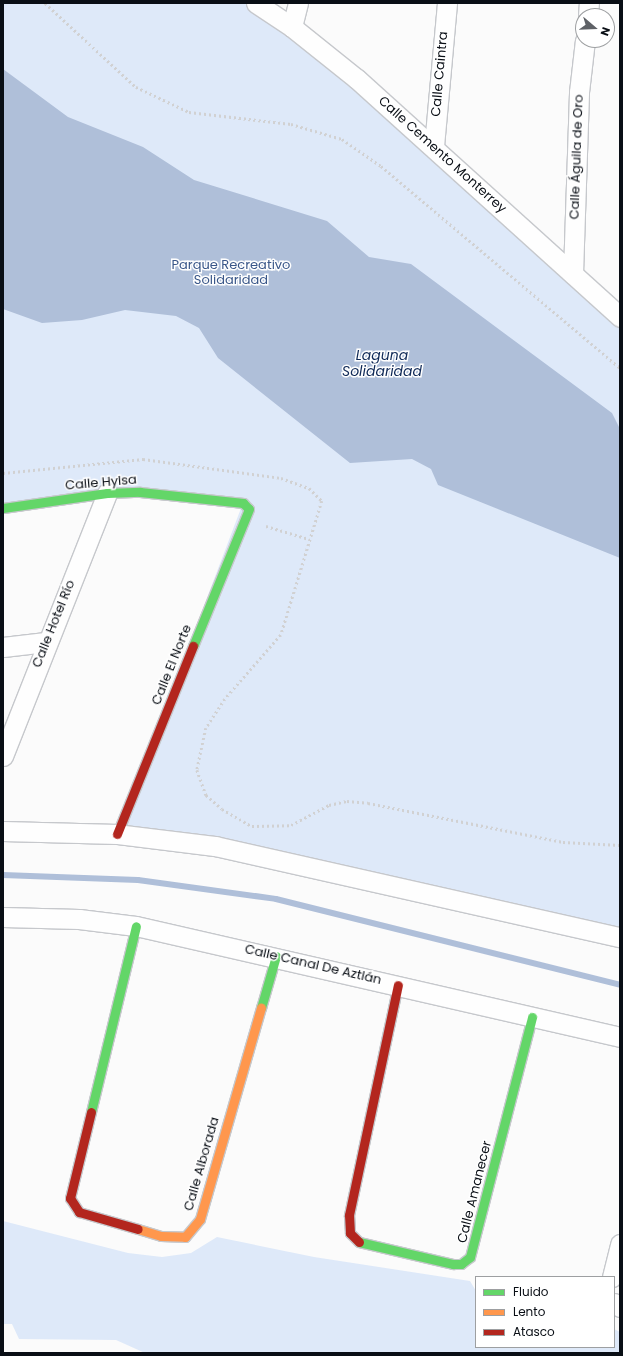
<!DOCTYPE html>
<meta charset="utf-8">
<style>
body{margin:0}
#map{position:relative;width:623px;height:1356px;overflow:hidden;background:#fbfbfb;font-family:Poppins,sans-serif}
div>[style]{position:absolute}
.green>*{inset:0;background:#dee9f9}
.water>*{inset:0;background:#afbfd9}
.stream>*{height:6px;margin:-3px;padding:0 3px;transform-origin:3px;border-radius:3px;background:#afbfd9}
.path>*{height:2.5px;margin-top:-1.25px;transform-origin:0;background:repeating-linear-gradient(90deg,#d1d1d2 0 2px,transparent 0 5px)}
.roads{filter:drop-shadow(1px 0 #c6c8cc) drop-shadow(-1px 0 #c6c8cc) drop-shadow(0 1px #c6c8cc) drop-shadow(0 -1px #c6c8cc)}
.street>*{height:19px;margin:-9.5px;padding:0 9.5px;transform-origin:9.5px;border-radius:9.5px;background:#fefefe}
.fast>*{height:9px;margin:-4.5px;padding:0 4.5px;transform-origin:4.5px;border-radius:4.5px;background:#63d668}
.slow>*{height:9px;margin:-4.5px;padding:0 4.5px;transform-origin:4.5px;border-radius:4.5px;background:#ff974d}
.jam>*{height:9px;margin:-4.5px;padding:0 4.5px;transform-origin:4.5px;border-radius:4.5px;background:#b3261e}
span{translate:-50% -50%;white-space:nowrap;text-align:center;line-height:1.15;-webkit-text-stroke:3px #fff;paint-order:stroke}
.street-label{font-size:13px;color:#090e15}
.park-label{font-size:13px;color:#3a5789}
.water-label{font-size:14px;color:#0e2856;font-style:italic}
.frame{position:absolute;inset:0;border:4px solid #090e15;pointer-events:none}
.legend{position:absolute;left:475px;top:1276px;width:140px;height:72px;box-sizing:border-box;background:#fff;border:1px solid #9d9fa1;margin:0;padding:5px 7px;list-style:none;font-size:12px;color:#090e15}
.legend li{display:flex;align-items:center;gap:8px;height:20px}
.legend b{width:20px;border:1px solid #9d9fa1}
.north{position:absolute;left:575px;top:8px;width:40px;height:40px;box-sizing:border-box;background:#fff;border:1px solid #9d9fa1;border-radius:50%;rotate:109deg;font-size:11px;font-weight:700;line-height:16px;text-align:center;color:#090e15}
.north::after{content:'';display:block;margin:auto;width:14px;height:18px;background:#5e6166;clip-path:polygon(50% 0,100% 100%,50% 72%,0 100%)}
</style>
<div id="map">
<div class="green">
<i style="clip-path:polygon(3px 3px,256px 3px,620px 317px,620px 935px,117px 834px,243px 503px,107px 493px,3px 508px)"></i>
<i style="clip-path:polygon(3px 1221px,128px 1253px,162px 1257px,191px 1253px,217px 1237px,314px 1257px,470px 1281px,476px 1291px,476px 1347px,614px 1347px,614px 1329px,620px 1332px,620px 1353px,145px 1353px,116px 1340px,19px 1339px,12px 1324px,3px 1324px)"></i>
</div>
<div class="water">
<i style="clip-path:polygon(3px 69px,68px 117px,143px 147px,194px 180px,327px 221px,369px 257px,411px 264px,612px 413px,620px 429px,620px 558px,438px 485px,431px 469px,412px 459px,350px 463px,218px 358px,199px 328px,176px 316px,125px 310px,82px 320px,42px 323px,3px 309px)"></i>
</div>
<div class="stream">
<i style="left:3px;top:875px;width:135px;rotate:2.1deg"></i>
<i style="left:138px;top:880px;width:139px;rotate:7.8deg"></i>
<i style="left:276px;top:899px;width:355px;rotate:14deg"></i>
</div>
<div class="path">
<i style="left:45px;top:3px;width:124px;rotate:42.7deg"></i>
<i style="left:136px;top:87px;width:59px;rotate:25.3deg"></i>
<i style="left:189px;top:112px;width:103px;rotate:6.7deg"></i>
<i style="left:291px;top:124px;width:53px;rotate:16.4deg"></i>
<i style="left:342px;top:139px;width:47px;rotate:34.7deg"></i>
<i style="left:381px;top:166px;width:313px;rotate:40.2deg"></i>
<i style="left:3px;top:473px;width:141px;rotate:-5.7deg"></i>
<i style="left:143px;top:459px;width:139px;rotate:7.8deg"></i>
<i style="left:281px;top:478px;width:30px;rotate:20deg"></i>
<i style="left:309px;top:488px;width:18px;rotate:45deg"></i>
<i style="left:322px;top:501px;width:140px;rotate:107deg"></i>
<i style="left:281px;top:635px;width:85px;rotate:131.2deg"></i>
<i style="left:225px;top:699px;width:35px;rotate:123deg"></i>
<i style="left:206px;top:728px;width:43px;rotate:102.1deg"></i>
<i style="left:197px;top:770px;width:27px;rotate:70deg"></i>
<i style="left:206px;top:795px;width:21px;rotate:41deg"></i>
<i style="left:222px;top:809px;width:34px;rotate:30deg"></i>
<i style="left:252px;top:826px;width:39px;rotate:-1deg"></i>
<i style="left:291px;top:825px;width:43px;rotate:-27.8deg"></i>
<i style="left:329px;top:805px;width:18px;rotate:-13deg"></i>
<i style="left:347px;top:801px;width:21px;rotate:5deg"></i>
<i style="left:368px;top:803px;width:199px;rotate:11.3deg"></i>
<i style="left:563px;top:842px;width:57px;rotate:3deg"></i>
<i style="left:266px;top:526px;width:45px;rotate:16.8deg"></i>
</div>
<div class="roads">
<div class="street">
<i style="left:256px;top:3px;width:43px;rotate:33.7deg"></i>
<i style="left:292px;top:27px;width:83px;rotate:38.7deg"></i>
<i style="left:357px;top:79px;width:355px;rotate:42.1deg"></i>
<i style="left:588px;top:16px;width:13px;rotate:-86deg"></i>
<i style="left:292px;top:27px;width:25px;rotate:-76deg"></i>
<i style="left:434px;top:146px;width:144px;rotate:-84.8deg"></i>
<i style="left:573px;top:274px;width:182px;rotate:-88.1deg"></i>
<i style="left:579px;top:92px;width:52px;rotate:-83.4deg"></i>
<i style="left:3px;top:647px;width:43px;rotate:-6.6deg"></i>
<i style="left:3px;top:756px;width:283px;rotate:-68.4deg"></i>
<i style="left:3px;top:831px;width:114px;rotate:1.5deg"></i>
<i style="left:117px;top:834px;width:99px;rotate:7deg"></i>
<i style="left:215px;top:846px;width:415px;rotate:12.7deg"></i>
<i style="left:3px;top:917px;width:76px;rotate:1.5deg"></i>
<i style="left:79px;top:919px;width:57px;rotate:7deg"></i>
<i style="left:136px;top:926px;width:497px;rotate:12.9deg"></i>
<i style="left:612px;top:1277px;width:34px;rotate:-76deg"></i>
<i style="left:614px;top:1303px;width:7px;rotate:34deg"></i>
</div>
<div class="fast">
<i style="left:3px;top:508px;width:105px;rotate:-8.2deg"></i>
<i style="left:107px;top:493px;width:33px;rotate:-2deg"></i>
<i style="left:140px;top:492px;width:104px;rotate:6.1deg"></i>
<i style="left:243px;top:503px;width:8px;rotate:45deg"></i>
<i style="left:249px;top:509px;width:148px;rotate:112.2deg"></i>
<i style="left:261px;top:1008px;width:54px;rotate:-73.9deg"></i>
<i style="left:91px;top:1112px;width:191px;rotate:-76.4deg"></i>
<i style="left:359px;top:1242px;width:97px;rotate:13.2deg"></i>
<i style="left:453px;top:1264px;width:8px"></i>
<i style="left:461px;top:1264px;width:11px;rotate:-38deg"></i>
<i style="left:470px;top:1257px;width:248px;rotate:-75.5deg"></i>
</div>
<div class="slow">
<i style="left:138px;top:1229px;width:24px;rotate:17deg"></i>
<i style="left:161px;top:1236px;width:24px;rotate:2deg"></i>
<i style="left:185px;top:1237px;width:23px;rotate:-50deg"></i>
<i style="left:200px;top:1219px;width:220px;rotate:-73.9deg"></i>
</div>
<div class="jam">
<i style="left:117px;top:834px;width:203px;rotate:-68deg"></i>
<i style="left:91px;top:1112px;width:89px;rotate:103.7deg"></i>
<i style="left:70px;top:1198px;width:17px;rotate:57deg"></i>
<i style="left:79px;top:1212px;width:61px;rotate:16.1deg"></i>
<i style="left:359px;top:1242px;width:13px;rotate:-135deg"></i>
<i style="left:350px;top:1233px;width:18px;rotate:-93deg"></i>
<i style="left:349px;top:1215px;width:235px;rotate:-78deg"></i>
</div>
</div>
<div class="street-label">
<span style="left:440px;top:74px;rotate:-85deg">Calle Caintra</span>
<span style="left:442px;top:155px;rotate:42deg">Calle Cemento Monterrey</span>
<span style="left:577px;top:157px;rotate:-88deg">Calle Águila de Oro</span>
<span style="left:101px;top:483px;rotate:-5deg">Calle Hylsa</span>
<span style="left:54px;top:624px;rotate:-68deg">Calle Hotel Río</span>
<span style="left:172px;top:665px;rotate:-68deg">Calle El Norte</span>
<span style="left:313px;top:965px;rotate:13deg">Calle Canal De Aztlán</span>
<span style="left:202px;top:1164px;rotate:-74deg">Calle Alborada</span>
<span style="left:475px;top:1192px;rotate:-76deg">Calle Amanecer</span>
</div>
<div class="park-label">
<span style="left:231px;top:273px">Parque Recreativo<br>Solidaridad</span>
</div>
<div class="water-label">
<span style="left:382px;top:363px">Laguna<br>Solidaridad</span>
</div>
<div class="frame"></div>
<ul class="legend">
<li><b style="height:5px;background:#63d668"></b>Fluido</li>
<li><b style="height:5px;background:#ff974d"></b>Lento</li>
<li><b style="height:5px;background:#b3261e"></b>Atasco</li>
</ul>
<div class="north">N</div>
</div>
